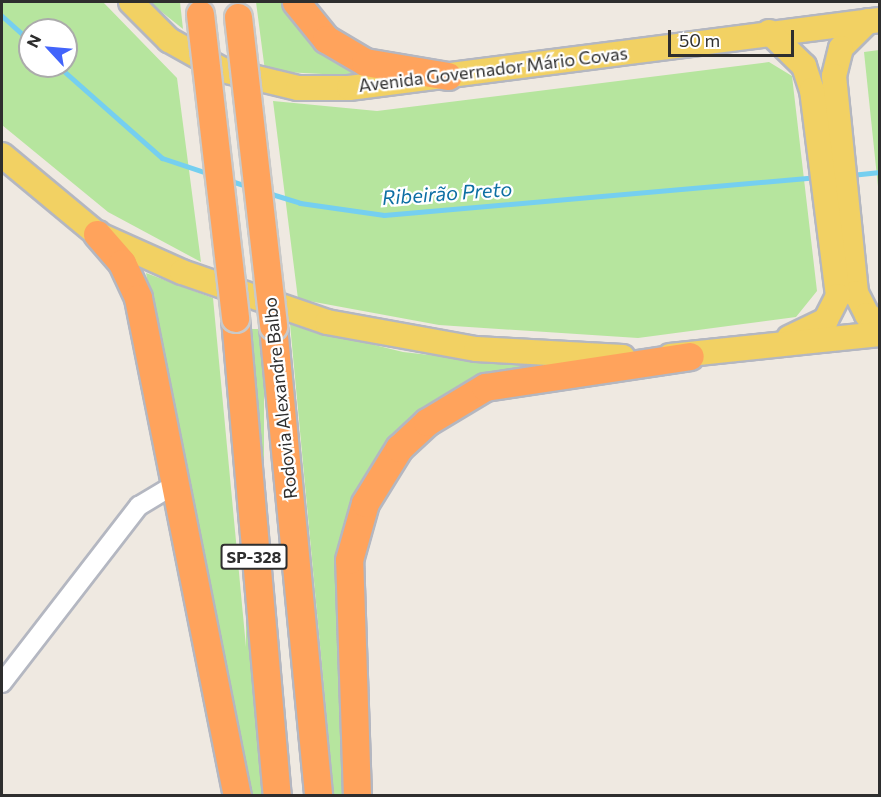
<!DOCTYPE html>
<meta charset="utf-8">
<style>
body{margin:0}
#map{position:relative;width:881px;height:797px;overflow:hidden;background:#efe9e1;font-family:Commissioner,sans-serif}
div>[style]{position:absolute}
.green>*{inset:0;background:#b6e59e;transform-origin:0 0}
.stream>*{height:5px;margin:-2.5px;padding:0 2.5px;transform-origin:2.5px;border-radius:2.5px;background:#75cff0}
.roads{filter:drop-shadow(2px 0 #b4b7c1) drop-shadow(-2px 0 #b4b7c1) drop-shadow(0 2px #b4b7c1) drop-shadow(0 -2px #b4b7c1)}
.minor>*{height:18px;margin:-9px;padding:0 9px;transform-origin:9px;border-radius:9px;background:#fff}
.major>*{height:24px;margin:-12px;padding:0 12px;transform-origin:12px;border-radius:12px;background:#f2d163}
.highway>*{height:27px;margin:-13.5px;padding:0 13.5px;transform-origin:13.5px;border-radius:13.5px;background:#ffa35c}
.bridges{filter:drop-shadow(2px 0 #c9c9c9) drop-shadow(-2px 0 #c9c9c9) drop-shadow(0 2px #c9c9c9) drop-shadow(0 -2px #c9c9c9)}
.highway-bridge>*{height:27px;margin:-13.5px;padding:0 13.5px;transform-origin:13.5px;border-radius:13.5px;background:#ffa35c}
span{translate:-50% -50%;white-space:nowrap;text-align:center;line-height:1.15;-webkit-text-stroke:4.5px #fff;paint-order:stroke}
.shield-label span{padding:2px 4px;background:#fff;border:2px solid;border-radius:4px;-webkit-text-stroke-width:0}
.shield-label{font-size:16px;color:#2e2e2e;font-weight:700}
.street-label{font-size:18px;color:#2e2e2e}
.water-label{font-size:20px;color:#0d6fa3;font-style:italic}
.frame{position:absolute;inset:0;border:3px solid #2e2e2e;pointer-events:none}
.north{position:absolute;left:18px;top:18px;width:60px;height:60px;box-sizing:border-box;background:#fff;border:2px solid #ababab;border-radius:50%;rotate:296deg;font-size:16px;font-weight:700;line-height:24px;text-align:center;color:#2e2e2e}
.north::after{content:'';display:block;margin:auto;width:21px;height:27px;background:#4264fb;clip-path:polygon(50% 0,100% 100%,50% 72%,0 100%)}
.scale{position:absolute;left:668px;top:30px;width:126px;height:27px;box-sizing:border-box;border:3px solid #2e2e2e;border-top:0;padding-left:8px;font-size:18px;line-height:21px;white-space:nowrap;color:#2e2e2e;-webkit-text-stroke:4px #fff;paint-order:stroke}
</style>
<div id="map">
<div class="green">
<i style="clip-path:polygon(evenodd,2px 2px,103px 2px,177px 78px,201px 262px,108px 212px,2px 125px,2px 2px,30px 30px,66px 30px,66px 66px,30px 66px,30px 30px)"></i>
<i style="clip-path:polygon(143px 2px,180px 2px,183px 29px,153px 5px)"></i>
<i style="clip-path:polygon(256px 2px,283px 2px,324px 53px,361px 76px,265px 71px)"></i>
<i style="clip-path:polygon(879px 50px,880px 50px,879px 196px,864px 52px)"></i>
<i style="clip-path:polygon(769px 62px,792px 76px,817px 291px,796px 317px,638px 338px,439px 325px,298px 299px,273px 101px,377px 111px)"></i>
<i style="clip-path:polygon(146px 273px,213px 298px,260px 795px,245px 795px)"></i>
<i style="clip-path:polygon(290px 324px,403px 352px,538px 367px,497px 374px,366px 481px,350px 795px,334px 795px)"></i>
<i style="left:246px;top:329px;width:18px;height:468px"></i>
</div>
<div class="stream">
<i style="left:2px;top:16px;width:38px;rotate:42deg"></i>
<i style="left:58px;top:66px;width:139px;rotate:41.5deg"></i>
<i style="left:162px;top:158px;width:51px;rotate:18.4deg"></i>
<i style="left:851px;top:175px;width:29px;rotate:-6deg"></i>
<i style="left:228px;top:180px;width:23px;rotate:18deg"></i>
<i style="left:265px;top:192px;width:37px;rotate:17deg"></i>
<i style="left:300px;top:203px;width:85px;rotate:8.1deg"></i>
<i style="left:384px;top:215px;width:436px;rotate:-5deg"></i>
</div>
<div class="roads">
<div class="minor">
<i style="left:2px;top:683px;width:224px;rotate:-52.3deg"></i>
<i style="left:139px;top:506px;width:41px;rotate:-31deg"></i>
</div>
<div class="major">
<i style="left:131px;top:2px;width:54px;rotate:45deg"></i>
<i style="left:169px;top:40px;width:62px;rotate:29.1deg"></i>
<i style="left:223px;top:70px;width:77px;rotate:13.5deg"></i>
<i style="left:298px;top:88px;width:51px"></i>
<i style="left:349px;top:88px;width:535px;rotate:-7.3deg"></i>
<i style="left:868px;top:21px;width:38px;rotate:135deg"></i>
<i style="left:841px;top:48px;width:29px;rotate:104deg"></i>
<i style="left:834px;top:76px;width:218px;rotate:84.2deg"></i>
<i style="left:856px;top:293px;width:25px;rotate:63deg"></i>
<i style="left:867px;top:315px;width:15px;rotate:32deg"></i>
<i style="left:769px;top:32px;width:49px;rotate:44.2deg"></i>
<i style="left:804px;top:66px;width:25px;rotate:72deg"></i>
<i style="left:812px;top:90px;width:208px;rotate:82.8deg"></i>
<i style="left:838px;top:296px;width:27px;rotate:117deg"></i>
<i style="left:826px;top:320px;width:41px;rotate:154.1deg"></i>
<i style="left:2px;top:155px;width:124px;rotate:39.7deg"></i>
<i style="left:97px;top:234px;width:93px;rotate:24.1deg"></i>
<i style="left:182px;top:272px;width:153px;rotate:19deg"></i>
<i style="left:327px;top:322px;width:151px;rotate:10.3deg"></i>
<i style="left:476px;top:349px;width:147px;rotate:3.1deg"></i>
<i style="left:670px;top:356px;width:211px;rotate:-6deg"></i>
</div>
<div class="highway">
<i style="left:296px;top:2px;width:48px;rotate:51deg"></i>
<i style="left:326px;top:39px;width:45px;rotate:30.5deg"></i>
<i style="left:365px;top:62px;width:84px;rotate:9.6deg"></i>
<i style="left:97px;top:234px;width:38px;rotate:49deg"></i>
<i style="left:122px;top:263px;width:38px;rotate:65deg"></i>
<i style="left:138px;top:298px;width:508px;rotate:78.76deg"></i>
<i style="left:235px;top:318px;width:480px;rotate:85deg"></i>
<i style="left:273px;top:326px;width:472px;rotate:84.5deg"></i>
<i style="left:357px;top:796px;width:236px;rotate:-91.9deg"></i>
<i style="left:349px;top:560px;width:59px;rotate:-74.3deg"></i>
<i style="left:365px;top:503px;width:65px;rotate:-58.3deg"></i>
<i style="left:399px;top:448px;width:38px;rotate:-43deg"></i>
<i style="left:427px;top:422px;width:68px;rotate:-31.1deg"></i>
<i style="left:485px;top:387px;width:207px;rotate:-8.6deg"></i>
</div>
</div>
<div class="bridges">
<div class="highway-bridge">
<i style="left:200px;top:14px;width:306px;rotate:83.4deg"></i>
<i style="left:238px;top:17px;width:311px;rotate:83.5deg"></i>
</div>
</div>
<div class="shield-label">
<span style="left:254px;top:557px">SP-328</span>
</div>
<div class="street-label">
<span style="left:493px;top:69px;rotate:-7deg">Avenida Governador Mário Covas</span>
<span style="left:280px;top:398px;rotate:-96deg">Rodovia Alexandre Balbo</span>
</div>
<div class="water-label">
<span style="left:447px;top:193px;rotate:-4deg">Ribeirão Preto</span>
</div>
<div class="frame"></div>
<div class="north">N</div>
<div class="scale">50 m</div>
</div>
